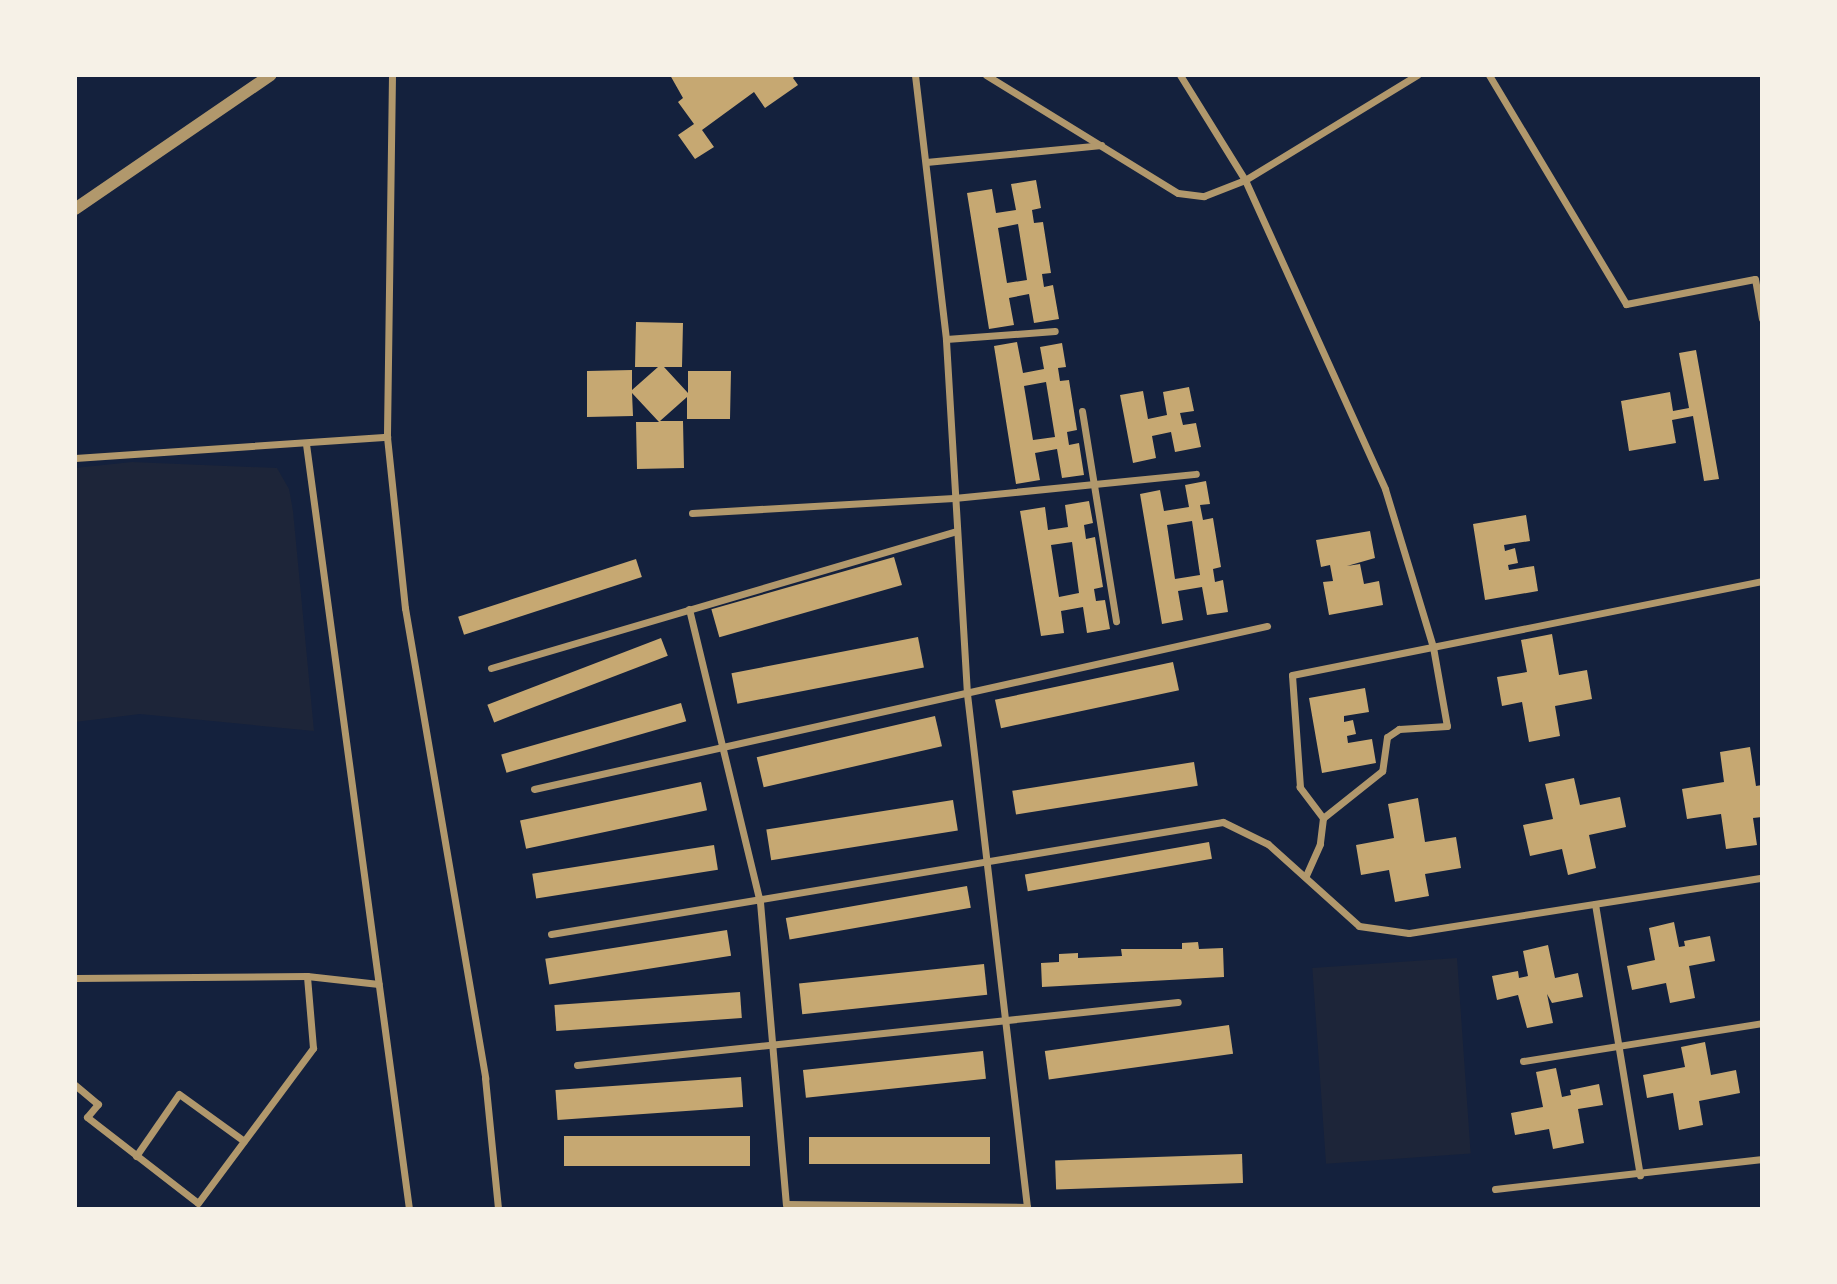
<!DOCTYPE html>
<style>
body{margin:0}
#map{position:relative;width:1837px;height:1284px;overflow:hidden;background:#14213d;font-family:Signika,sans-serif}
div>[style]{position:absolute}
.green>*{inset:0;background:#1d2539;transform-origin:0 0}
.building>*{inset:0;background:#c6a872;transform-origin:0 0}
.minor>*{height:7px;margin:-3.5px;padding:0 3.5px;transform-origin:3.5px;border-radius:3.5px;background:#b1986c}
.tertiary>*{height:12px;margin:-6px;padding:0 6px;transform-origin:6px;border-radius:6px;background:#b1986c}
span{translate:-50% -50%;white-space:nowrap;text-align:center;line-height:1.15;-webkit-text-stroke:6px #f6f1e7;paint-order:stroke}
.frame{position:absolute;inset:0;border:77px solid #f6f1e7;pointer-events:none}
</style>
<div id="map">
<div class="green">
<i style="clip-path:polygon(132px 462px,277px 468px,289px 489px,293px 511px,314px 731px,140px 714px,75px 722px,75px 468px)"></i>
<i style="left:1457px;top:958px;width:196px;height:145px;rotate:86deg"></i>
</div>
<div class="building">
<i style="clip-path:polygon(670px 75px,796px 75px,793px 78px,798px 85px,765px 108px,754px 92px,702px 130px,714px 147px,695px 159px,678px 135px,694px 124px,678px 102px,683px 98px)"></i>
<i style="clip-path:polygon(evenodd,1036px 180px,1041px 208px,1032px 210px,1034px 223px,1043px 222px,1051px 273px,1042px 274px,1044px 287px,1053px 285px,1059px 319px,1034px 323px,1029px 294px,1009px 298px,1014px 325px,989px 329px,967px 193px,992px 189px,996px 213px,1016px 210px,1011px 184px,1036px 180px,1018px 224px,1027px 280px,1007px 283px,998px 228px,1018px 224px)"></i>
<i style="clip-path:polygon(636px 322px,683px 323px,682px 367px,664px 367px,688px 393px,688px 371px,731px 371px,730px 419px,687px 419px,687px 397px,660px 421px,683px 421px,684px 468px,637px 469px,636px 422px,659px 422px,632px 393px,633px 416px,587px 417px,587px 371px,632px 370px,632px 390px,658px 367px,635px 367px)"></i>
<i style="clip-path:polygon(evenodd,1017px 342px,1023px 373px,1044px 369px,1040px 347px,1062px 343px,1066px 367px,1058px 368px,1060px 381px,1069px 380px,1077px 430px,1067px 432px,1069px 445px,1079px 443px,1084px 475px,1062px 478px,1057px 449px,1035px 453px,1040px 480px,1016px 484px,994px 346px,1017px 342px,1046px 382px,1055px 437px,1033px 440px,1024px 386px,1046px 382px)"></i>
<i style="clip-path:polygon(1696px 350px,1719px 479px,1704px 481px,1693px 416px,1672px 420px,1676px 443px,1629px 451px,1621px 401px,1670px 392px,1673px 411px,1689px 408px,1679px 353px)"></i>
<i style="clip-path:polygon(1189px 387px,1194px 411px,1180px 413px,1183px 425px,1196px 423px,1201px 447px,1175px 452px,1171px 432px,1152px 436px,1156px 458px,1133px 463px,1120px 395px,1143px 391px,1148px 419px,1167px 415px,1163px 392px)"></i>
<i style="clip-path:polygon(evenodd,1206px 481px,1210px 504px,1200px 505px,1203px 520px,1213px 518px,1221px 567px,1213px 569px,1215px 582px,1223px 580px,1228px 612px,1207px 615px,1202px 587px,1178px 591px,1183px 620px,1162px 624px,1140px 494px,1160px 490px,1164px 511px,1189px 507px,1185px 485px,1206px 481px,1192px 521px,1200px 575px,1175px 579px,1167px 525px,1192px 521px)"></i>
<i style="clip-path:polygon(evenodd,1089px 501px,1093px 523px,1084px 525px,1086px 539px,1095px 537px,1103px 587px,1094px 589px,1096px 601px,1105px 600px,1110px 629px,1087px 633px,1083px 607px,1061px 611px,1064px 633px,1041px 636px,1020px 511px,1045px 507px,1048px 530px,1068px 527px,1065px 505px,1089px 501px,1072px 542px,1079px 593px,1059px 597px,1051px 545px,1072px 542px)"></i>
<i style="clip-path:polygon(1526px 515px,1530px 541px,1504px 545px,1505px 551px,1515px 548px,1518px 563px,1508px 565px,1509px 570px,1534px 566px,1538px 591px,1485px 600px,1473px 524px)"></i>
<i style="clip-path:polygon(1370px 531px,1375px 558px,1347px 566px,1360px 564px,1364px 584px,1379px 581px,1383px 605px,1329px 615px,1323px 582px,1333px 581px,1330px 565px,1321px 567px,1316px 540px)"></i>
<i style="left:894px;top:557px;width:29px;height:190px;rotate:74deg"></i>
<i style="left:636px;top:559px;width:19px;height:187px;rotate:72deg"></i>
<i style="clip-path:polygon(1552px 634px,1559px 675px,1587px 670px,1592px 699px,1555px 706px,1560px 736px,1529px 742px,1522px 702px,1502px 706px,1497px 677px,1527px 672px,1521px 640px)"></i>
<i style="left:918px;top:637px;width:31px;height:190px;rotate:79deg"></i>
<i style="left:661px;top:638px;width:19px;height:186px;rotate:69deg"></i>
<i style="left:1173px;top:662px;width:29px;height:182px;rotate:78deg"></i>
<i style="clip-path:polygon(1365px 688px,1369px 712px,1344px 716px,1344px 722px,1353px 720px,1356px 734px,1347px 736px,1348px 743px,1372px 739px,1376px 763px,1322px 773px,1309px 698px)"></i>
<i style="left:681px;top:703px;width:19px;height:187px;rotate:74deg"></i>
<i style="left:935px;top:716px;width:31px;height:183px;rotate:77deg"></i>
<i style="clip-path:polygon(1750px 747px,1756px 786px,1762px 785px,1762px 817px,1753px 818px,1757px 845px,1726px 849px,1721px 814px,1687px 819px,1682px 789px,1724px 782px,1720px 752px)"></i>
<i style="left:1194px;top:762px;width:24px;height:184px;rotate:81deg"></i>
<i style="clip-path:polygon(1574px 778px,1580px 805px,1620px 797px,1626px 827px,1589px 835px,1596px 868px,1568px 875px,1562px 849px,1530px 856px,1523px 825px,1553px 819px,1545px 784px)"></i>
<i style="left:701px;top:782px;width:29px;height:185px;rotate:78deg"></i>
<i style="clip-path:polygon(1418px 798px,1425px 842px,1456px 837px,1461px 868px,1425px 874px,1429px 896px,1395px 902px,1389px 870px,1361px 875px,1356px 845px,1394px 838px,1388px 804px)"></i>
<i style="left:953px;top:800px;width:31px;height:189px;rotate:81deg"></i>
<i style="left:1209px;top:842px;width:17px;height:187px;rotate:80deg"></i>
<i style="left:714px;top:845px;width:25px;height:184px;rotate:81deg"></i>
<i style="left:967px;top:886px;width:22px;height:184px;rotate:80deg"></i>
<i style="clip-path:polygon(1674px 922px,1679px 947px,1685px 946px,1684px 941px,1710px 936px,1715px 961px,1689px 966px,1695px 998px,1670px 1003px,1666px 983px,1632px 990px,1627px 966px,1655px 960px,1649px 928px)"></i>
<i style="left:727px;top:930px;width:26px;height:184px;rotate:81deg"></i>
<i style="clip-path:polygon(1198px 942px,1199px 949px,1223px 948px,1224px 977px,1042px 987px,1041px 963px,1059px 962px,1059px 954px,1078px 953px,1078px 958px,1122px 956px,1121px 949px,1182px 949px,1182px 943px)"></i>
<i style="clip-path:polygon(1548px 945px,1555px 978px,1578px 973px,1583px 997px,1552px 1003px,1547px 994px,1553px 1023px,1527px 1028px,1518px 995px,1497px 1000px,1492px 976px,1518px 971px,1519px 978px,1528px 976px,1523px 951px)"></i>
<i style="left:984px;top:964px;width:31px;height:186px;rotate:84deg"></i>
<i style="left:740px;top:992px;width:26px;height:186px;rotate:86deg"></i>
<i style="left:1229px;top:1025px;width:29px;height:186px;rotate:82deg"></i>
<i style="clip-path:polygon(1705px 1042px,1711px 1075px,1736px 1070px,1740px 1093px,1699px 1101px,1703px 1125px,1679px 1130px,1673px 1093px,1647px 1098px,1643px 1075px,1685px 1067px,1681px 1047px)"></i>
<i style="left:983px;top:1051px;width:28px;height:181px;rotate:84deg"></i>
<i style="clip-path:polygon(1556px 1068px,1562px 1097px,1571px 1095px,1570px 1090px,1599px 1084px,1603px 1105px,1578px 1109px,1584px 1143px,1553px 1149px,1549px 1129px,1515px 1135px,1511px 1113px,1543px 1107px,1536px 1072px)"></i>
<i style="left:741px;top:1077px;width:30px;height:186px;rotate:86deg"></i>
<i style="left:750px;top:1136px;width:30px;height:186px;rotate:90deg"></i>
<i style="left:990px;top:1137px;width:27px;height:181px;rotate:90deg"></i>
<i style="left:1242px;top:1154px;width:29px;height:187px;rotate:88deg"></i>
</div>
<div class="minor">
<i style="left:392px;top:75px;width:362px;rotate:90.8deg"></i>
<i style="left:387px;top:437px;width:172px;rotate:84deg"></i>
<i style="left:405px;top:608px;width:477px;rotate:80.3deg"></i>
<i style="left:485px;top:1078px;width:132px;rotate:84.3deg"></i>
<i style="left:986px;top:75px;width:225px;rotate:31.6deg"></i>
<i style="left:1178px;top:193px;width:26px;rotate:7deg"></i>
<i style="left:1204px;top:196px;width:44px;rotate:-21.3deg"></i>
<i style="left:1245px;top:180px;width:202px;rotate:-31.4deg"></i>
<i style="left:1180px;top:75px;width:123px;rotate:58.2deg"></i>
<i style="left:1245px;top:180px;width:339px;rotate:65.6deg"></i>
<i style="left:1385px;top:489px;width:165px;rotate:73.1deg"></i>
<i style="left:1433px;top:647px;width:80px;rotate:80deg"></i>
<i style="left:1447px;top:726px;width:48px;rotate:176.4deg"></i>
<i style="left:1399px;top:729px;width:14px;rotate:146deg"></i>
<i style="left:1387px;top:737px;width:34px;rotate:98deg"></i>
<i style="left:1382px;top:771px;width:75px;rotate:141.5deg"></i>
<i style="left:1323px;top:818px;width:26px;rotate:97deg"></i>
<i style="left:1320px;top:844px;width:36px;rotate:114deg"></i>
<i style="left:1489px;top:75px;width:267px;rotate:59.1deg"></i>
<i style="left:1626px;top:304px;width:131px;rotate:-11deg"></i>
<i style="left:1755px;top:279px;width:40px;rotate:80deg"></i>
<i style="left:926px;top:162px;width:176px;rotate:-5.5deg"></i>
<i style="left:946px;top:339px;width:109px;rotate:-4.2deg"></i>
<i style="left:1082px;top:411px;width:213px;rotate:80.8deg"></i>
<i style="left:306px;top:444px;width:772px;rotate:82.33deg"></i>
<i style="left:75px;top:458px;width:313px;rotate:-3.9deg"></i>
<i style="left:692px;top:513px;width:262px;rotate:-3.3deg"></i>
<i style="left:954px;top:498px;width:243px;rotate:-5.7deg"></i>
<i style="left:689px;top:609px;width:301px;rotate:76.4deg"></i>
<i style="left:760px;top:902px;width:303px;rotate:85.1deg"></i>
<i style="left:786px;top:1204px;width:241px;rotate:0.7deg"></i>
<i style="left:1027px;top:1207px;width:516px;rotate:-96.67deg"></i>
<i style="left:967px;top:694px;width:356px;rotate:-93.4deg"></i>
<i style="left:946px;top:339px;width:266px;rotate:-96.7deg"></i>
<i style="left:491px;top:668px;width:485px;rotate:-16.4deg"></i>
<i style="left:534px;top:789px;width:751px;rotate:-12.54deg"></i>
<i style="left:1323px;top:818px;width:39px;rotate:-127deg"></i>
<i style="left:1300px;top:787px;width:112px;rotate:-94.1deg"></i>
<i style="left:1292px;top:675px;width:479px;rotate:-11.3deg"></i>
<i style="left:1595px;top:904px;width:275px;rotate:80.6deg"></i>
<i style="left:551px;top:934px;width:681px;rotate:-9.46deg"></i>
<i style="left:1223px;top:822px;width:50px;rotate:26.1deg"></i>
<i style="left:1268px;top:844px;width:122px;rotate:42deg"></i>
<i style="left:1359px;top:926px;width:50px;rotate:8deg"></i>
<i style="left:1409px;top:933px;width:357px;rotate:-8.9deg"></i>
<i style="left:75px;top:978px;width:232px;rotate:-0.5deg"></i>
<i style="left:307px;top:976px;width:72px;rotate:6.3deg"></i>
<i style="left:1523px;top:1061px;width:242px;rotate:-9deg"></i>
<i style="left:577px;top:1065px;width:604px;rotate:-5.98deg"></i>
<i style="left:75px;top:1085px;width:30px;rotate:40deg"></i>
<i style="left:98px;top:1104px;width:17px;rotate:130deg"></i>
<i style="left:87px;top:1117px;width:140px;rotate:37.8deg"></i>
<i style="left:198px;top:1203px;width:193px;rotate:-53.4deg"></i>
<i style="left:313px;top:1048px;width:72px;rotate:-94.8deg"></i>
<i style="left:136px;top:1156px;width:75px;rotate:-55.3deg"></i>
<i style="left:179px;top:1094px;width:80px;rotate:35.9deg"></i>
<i style="left:1495px;top:1189px;width:269px;rotate:-6.4deg"></i>
</div>
<div class="tertiary">
<i style="left:75px;top:209px;width:237px;rotate:-34.4deg"></i>
</div>
<div class="frame"></div>
</div>
